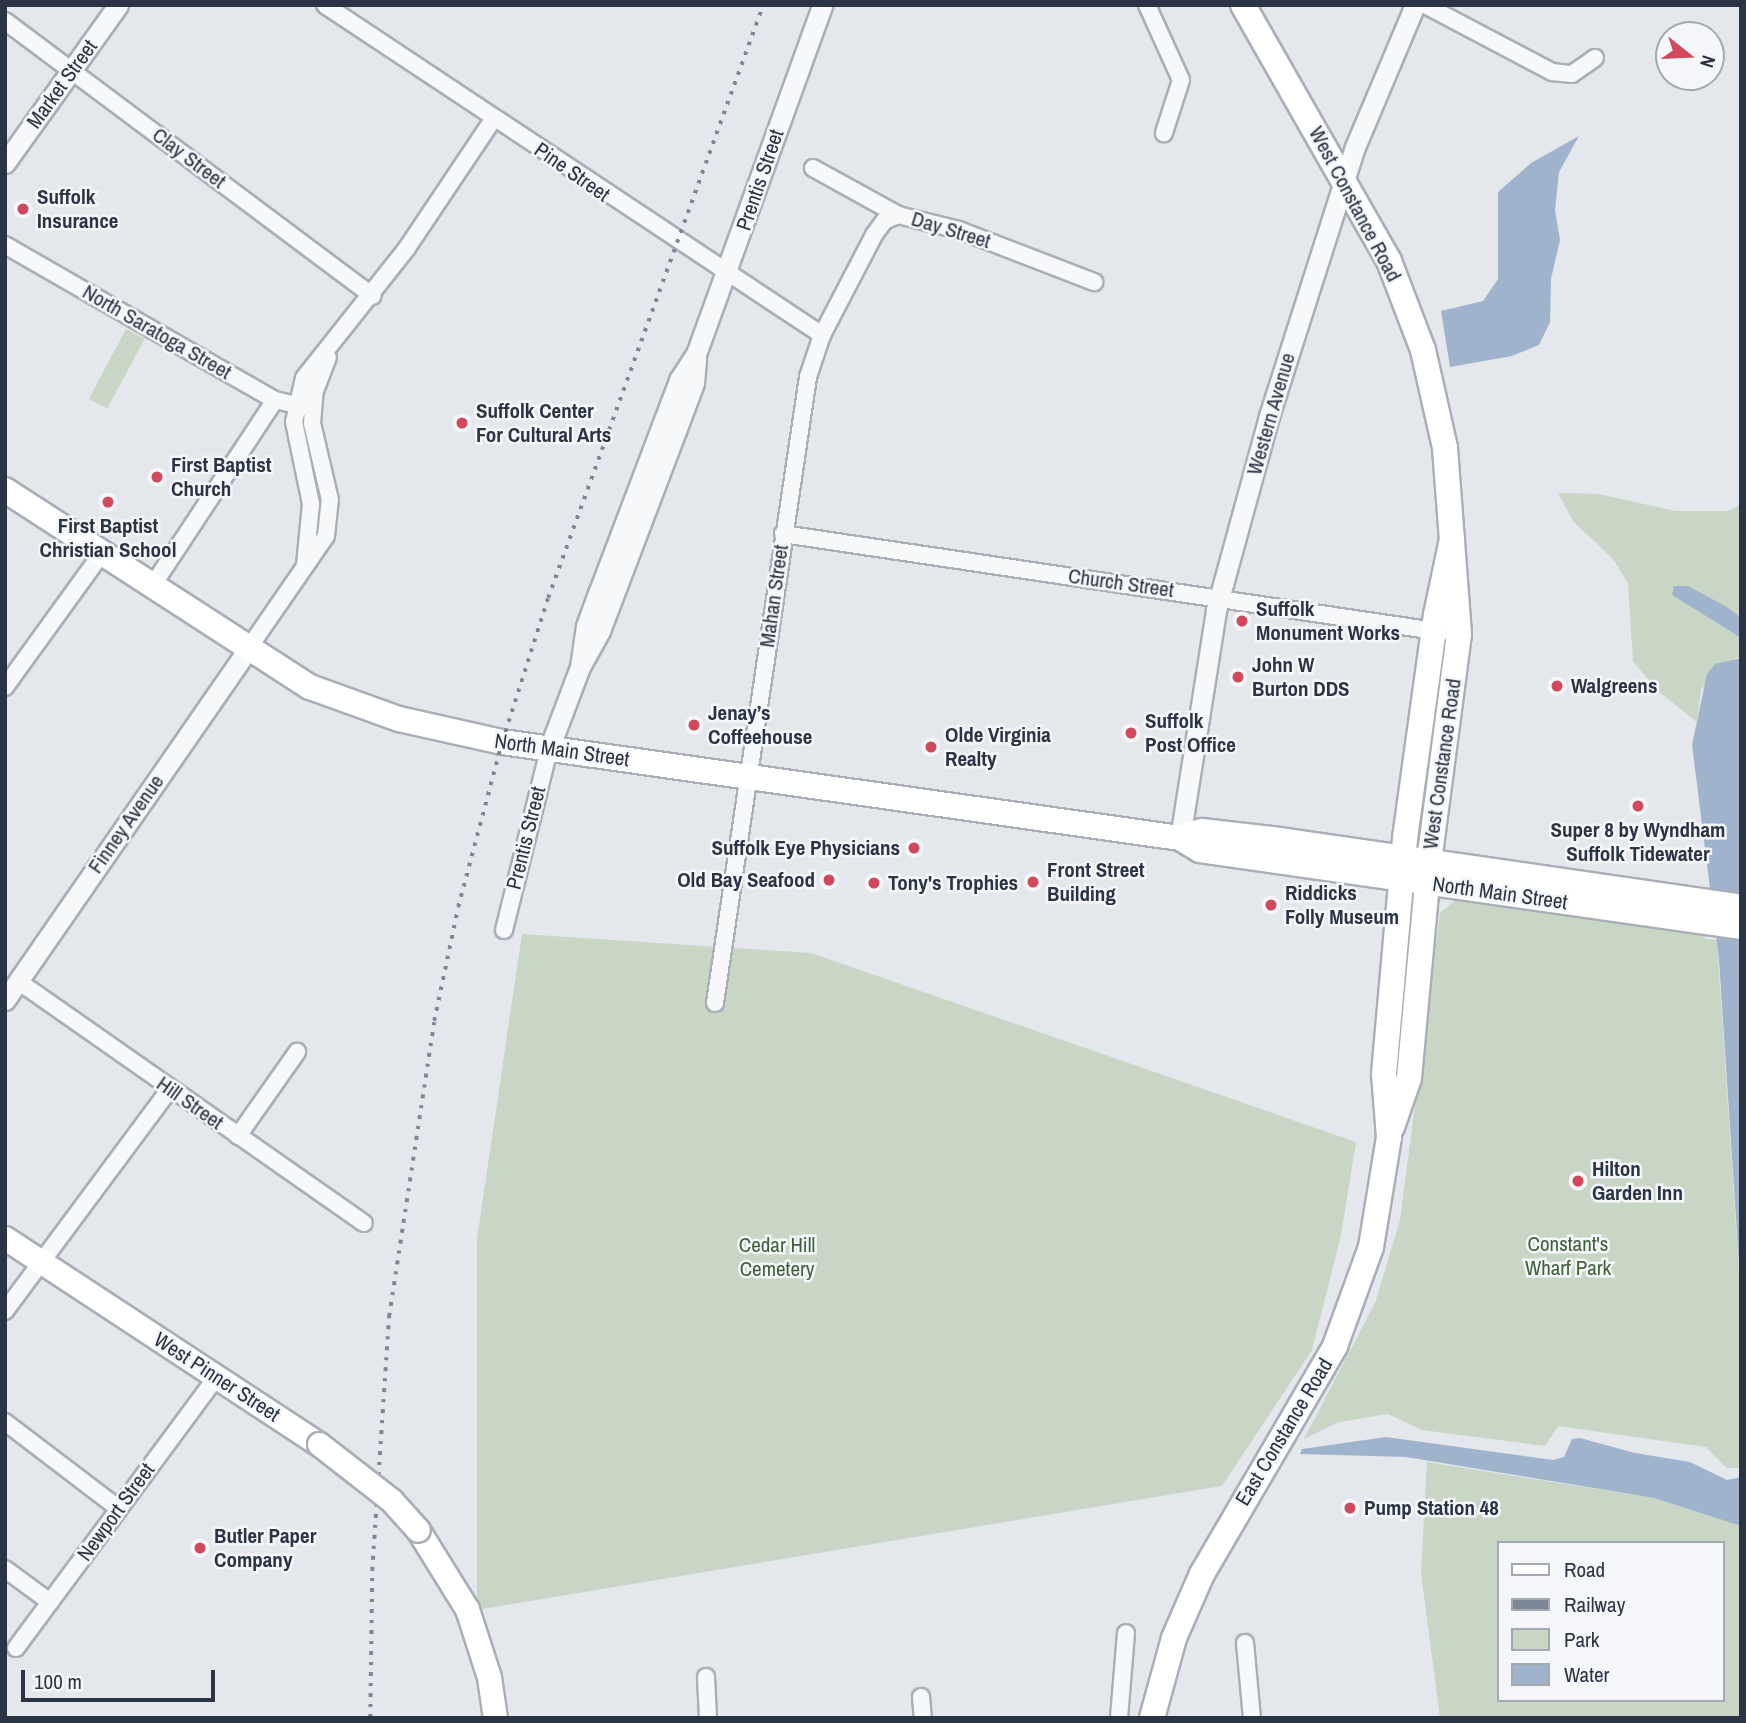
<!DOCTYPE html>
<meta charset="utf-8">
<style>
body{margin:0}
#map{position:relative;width:1746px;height:1723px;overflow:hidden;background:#e4e7ec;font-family:"Archivo Narrow",sans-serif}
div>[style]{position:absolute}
.green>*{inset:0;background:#c9d6c5;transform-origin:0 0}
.water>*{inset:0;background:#9fb4cc}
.roads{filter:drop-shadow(2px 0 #a9aeb7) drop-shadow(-2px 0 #a9aeb7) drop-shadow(0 2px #a9aeb7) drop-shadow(0 -2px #a9aeb7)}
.minor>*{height:16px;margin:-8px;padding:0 8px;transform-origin:8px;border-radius:8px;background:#f7f8fa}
.tertiary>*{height:19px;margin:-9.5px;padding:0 9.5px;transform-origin:9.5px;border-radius:9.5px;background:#f7f8fa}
.secondary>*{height:23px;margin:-11.5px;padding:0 11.5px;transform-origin:11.5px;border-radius:11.5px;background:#fff}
.primary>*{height:24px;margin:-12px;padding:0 12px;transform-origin:12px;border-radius:12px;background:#fff}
.rail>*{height:3.5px;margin-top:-1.75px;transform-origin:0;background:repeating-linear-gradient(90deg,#7d8696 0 3.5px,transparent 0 10.5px)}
.bridges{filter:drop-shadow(2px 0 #a9aeb7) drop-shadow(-2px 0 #a9aeb7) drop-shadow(0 2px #a9aeb7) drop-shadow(0 -2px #a9aeb7)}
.secondary-bridge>*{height:23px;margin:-11.5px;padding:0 11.5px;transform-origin:11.5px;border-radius:11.5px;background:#fff}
.dots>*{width:19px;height:19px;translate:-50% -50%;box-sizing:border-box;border:4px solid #f4f6f9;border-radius:50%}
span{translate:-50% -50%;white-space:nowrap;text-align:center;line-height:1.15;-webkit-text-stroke:5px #f4f6f9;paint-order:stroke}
.street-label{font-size:21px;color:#2b3445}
.poi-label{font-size:21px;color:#2b3445;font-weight:700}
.left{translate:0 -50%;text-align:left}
.right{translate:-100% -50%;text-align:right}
.park-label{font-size:21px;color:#3f6138}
.frame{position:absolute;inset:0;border:7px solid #2b3445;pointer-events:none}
.legend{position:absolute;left:1497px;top:1541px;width:228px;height:161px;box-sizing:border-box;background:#f4f6f9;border:2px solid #a4a8b1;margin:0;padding:9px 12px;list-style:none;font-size:21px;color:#2b3445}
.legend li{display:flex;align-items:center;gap:14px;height:35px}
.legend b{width:35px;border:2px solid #a4a8b1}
.north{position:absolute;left:1655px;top:21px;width:70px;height:70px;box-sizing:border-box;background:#f4f6f9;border:2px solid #a4a8b1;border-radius:50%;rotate:108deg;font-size:19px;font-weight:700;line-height:28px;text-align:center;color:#2b3445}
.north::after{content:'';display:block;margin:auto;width:24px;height:32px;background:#d1495b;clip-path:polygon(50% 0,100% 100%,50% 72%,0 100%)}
.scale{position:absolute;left:21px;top:1670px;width:194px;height:32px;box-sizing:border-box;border:4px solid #2b3445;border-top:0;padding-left:9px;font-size:21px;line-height:24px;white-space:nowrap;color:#2b3445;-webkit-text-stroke:5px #f4f6f9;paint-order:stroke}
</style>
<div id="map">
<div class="green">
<i style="left:126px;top:329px;width:21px;height:79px;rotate:28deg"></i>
<i style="clip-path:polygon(1558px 493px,1599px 494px,1675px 511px,1728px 511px,1741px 504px,1741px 618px,1727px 607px,1672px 595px,1741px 638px,1741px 658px,1735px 658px,1701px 689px,1697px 722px,1658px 691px,1633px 661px,1628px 583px,1613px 559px,1573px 521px)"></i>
<i style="clip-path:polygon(1457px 899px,1705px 935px,1705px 939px,1717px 940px,1741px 1303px,1741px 1468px,1727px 1468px,1706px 1447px,1558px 1426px,1545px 1446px,1422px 1430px,1388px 1414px,1339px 1422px,1304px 1439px,1375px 1303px,1400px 1220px,1440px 913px)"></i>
<i style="clip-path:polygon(522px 934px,811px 953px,1356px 1142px,1341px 1235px,1312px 1350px,1222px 1486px,477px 1610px,477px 1239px)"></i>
<i style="clip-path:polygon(evenodd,1427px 1462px,1654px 1498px,1741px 1526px,1741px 1718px,1440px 1718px,1421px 1573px,1427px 1462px,1499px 1543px,1723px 1543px,1723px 1700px,1499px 1700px,1499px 1543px)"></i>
</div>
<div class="water">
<i style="clip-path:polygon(1579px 136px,1559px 172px,1555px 210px,1560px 240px,1551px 279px,1550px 322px,1539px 345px,1512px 356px,1450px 367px,1441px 311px,1483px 301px,1498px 279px,1498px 192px,1531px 163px)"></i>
<i style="clip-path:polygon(1674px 586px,1688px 586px,1727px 607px,1741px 618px,1741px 638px,1672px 595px)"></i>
<i style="clip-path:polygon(1741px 658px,1741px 1294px,1719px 960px,1692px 745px,1707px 674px,1715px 664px)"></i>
<i style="clip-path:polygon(1386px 1437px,1553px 1460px,1564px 1457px,1572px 1439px,1580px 1438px,1635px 1453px,1690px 1462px,1727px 1480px,1741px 1477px,1741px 1526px,1654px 1498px,1406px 1457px,1300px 1454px,1302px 1449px)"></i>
</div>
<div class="roads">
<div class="minor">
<i style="left:325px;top:5px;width:597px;rotate:33.58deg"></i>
<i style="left:1147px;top:5px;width:82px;rotate:65.6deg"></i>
<i style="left:1181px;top:80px;width:56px;rotate:107.8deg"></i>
<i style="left:1425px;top:5px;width:144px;rotate:27.8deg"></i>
<i style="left:1552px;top:72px;width:20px;rotate:6deg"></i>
<i style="left:1572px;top:74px;width:28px;rotate:-35deg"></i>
<i style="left:5px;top:21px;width:459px;rotate:36.8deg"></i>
<i style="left:813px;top:168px;width:97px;rotate:28.9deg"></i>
<i style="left:898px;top:215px;width:63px;rotate:13.8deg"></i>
<i style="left:959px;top:230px;width:145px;rotate:21.1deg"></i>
<i style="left:5px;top:245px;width:311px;rotate:29.9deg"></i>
<i style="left:275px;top:400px;width:39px;rotate:13deg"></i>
<i style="left:783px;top:534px;width:666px;rotate:8.46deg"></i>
<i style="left:305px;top:565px;width:61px;rotate:-84.4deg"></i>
<i style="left:311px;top:504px;width:84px;rotate:-101.7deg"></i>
<i style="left:294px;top:422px;width:45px;rotate:-77.2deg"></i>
<i style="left:304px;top:378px;width:166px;rotate:-51.6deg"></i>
<i style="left:407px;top:248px;width:156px;rotate:-56.2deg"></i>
<i style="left:151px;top:588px;width:225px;rotate:-56.6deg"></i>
<i style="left:248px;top:649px;width:137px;rotate:-55.4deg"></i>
<i style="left:326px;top:536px;width:36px;rotate:-84deg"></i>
<i style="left:330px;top:500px;width:79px;rotate:-103.2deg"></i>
<i style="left:312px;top:423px;width:32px;rotate:-85deg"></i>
<i style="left:315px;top:391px;width:36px;rotate:-69deg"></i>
<i style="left:5px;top:687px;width:162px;rotate:-54.1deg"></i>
<i style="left:504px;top:930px;width:187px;rotate:-76deg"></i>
<i style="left:18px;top:981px;width:422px;rotate:35deg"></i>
<i style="left:715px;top:1003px;width:633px;rotate:-81.55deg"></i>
<i style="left:808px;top:377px;width:44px;rotate:-71.6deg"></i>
<i style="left:822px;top:335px;width:113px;rotate:-62.5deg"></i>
<i style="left:874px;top:235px;width:17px;rotate:-54deg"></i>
<i style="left:884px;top:221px;width:15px;rotate:-23deg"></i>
<i style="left:238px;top:1136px;width:103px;rotate:-54.9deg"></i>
<i style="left:5px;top:1311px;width:277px;rotate:-53.4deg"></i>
<i style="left:5px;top:1422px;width:143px;rotate:37.3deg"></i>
<i style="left:5px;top:1569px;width:56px;rotate:36.3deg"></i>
<i style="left:1245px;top:1643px;width:75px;rotate:84.7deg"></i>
<i style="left:16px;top:1648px;width:338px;rotate:-53.5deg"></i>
<i style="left:706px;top:1677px;width:41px;rotate:87.2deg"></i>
<i style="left:921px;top:1697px;width:21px;rotate:85deg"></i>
<i style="left:1119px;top:1718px;width:85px;rotate:-85.3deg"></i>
</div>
<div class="tertiary">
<i style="left:5px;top:163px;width:194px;rotate:-54.4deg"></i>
<i style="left:580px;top:667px;width:41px;rotate:-81.7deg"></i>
<i style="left:586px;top:626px;width:37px;rotate:-70deg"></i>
<i style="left:599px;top:591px;width:226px;rotate:-69.2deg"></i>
<i style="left:679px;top:380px;width:31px;rotate:-57deg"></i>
<i style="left:696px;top:354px;width:371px;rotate:-70.1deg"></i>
<i style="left:549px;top:749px;width:88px;rotate:-69.3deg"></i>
<i style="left:580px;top:667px;width:41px;rotate:-60.9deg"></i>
<i style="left:600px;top:631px;width:214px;rotate:-69.2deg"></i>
<i style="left:676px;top:431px;width:51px;rotate:-69.4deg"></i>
<i style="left:694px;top:383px;width:25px;rotate:-85deg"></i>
<i style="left:1180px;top:838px;width:231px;rotate:-81deg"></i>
<i style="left:1216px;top:610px;width:201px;rotate:-74.7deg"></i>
<i style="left:1269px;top:416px;width:282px;rotate:-72.3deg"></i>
<i style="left:1355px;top:147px;width:154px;rotate:-67.1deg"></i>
<i style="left:5px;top:1000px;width:427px;rotate:-55.3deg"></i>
</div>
<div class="secondary">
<i style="left:5px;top:1238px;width:376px;rotate:33.3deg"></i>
<i style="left:418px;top:1530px;width:93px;rotate:58.2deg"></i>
<i style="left:467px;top:1609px;width:71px;rotate:72.1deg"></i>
<i style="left:489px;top:1677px;width:41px;rotate:81.7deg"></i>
</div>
<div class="primary">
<i style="left:1243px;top:5px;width:295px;rotate:60.3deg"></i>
<i style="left:1389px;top:261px;width:95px;rotate:69.1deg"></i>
<i style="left:1423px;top:350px;width:100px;rotate:77.3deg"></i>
<i style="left:1445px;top:448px;width:187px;rotate:85.7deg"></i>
<i style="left:1459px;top:634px;width:230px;rotate:97.5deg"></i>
<i style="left:1429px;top:862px;width:217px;rotate:95.3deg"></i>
<i style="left:1409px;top:1078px;width:52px;rotate:109.1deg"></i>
<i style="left:5px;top:490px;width:363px;rotate:32.9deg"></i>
<i style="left:310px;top:687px;width:95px;rotate:19.8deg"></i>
<i style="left:399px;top:719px;width:106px;rotate:12.6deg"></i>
<i style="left:502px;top:742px;width:685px;rotate:8.06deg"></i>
<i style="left:1180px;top:838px;width:23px;rotate:31deg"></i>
<i style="left:1200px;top:850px;width:546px;rotate:8.1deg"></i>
<i style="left:1180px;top:838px;width:23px;rotate:-18deg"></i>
<i style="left:1202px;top:831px;width:70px;rotate:6.5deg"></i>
<i style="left:1272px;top:839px;width:474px;rotate:8.2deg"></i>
<i style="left:1152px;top:1718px;width:83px;rotate:-74.6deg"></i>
<i style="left:1174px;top:1638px;width:70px;rotate:-66.4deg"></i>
<i style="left:1202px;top:1574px;width:264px;rotate:-59.7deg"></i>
<i style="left:1335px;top:1346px;width:105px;rotate:-70deg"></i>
<i style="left:1371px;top:1247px;width:111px;rotate:-80.7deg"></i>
<i style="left:1389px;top:1137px;width:63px;rotate:-94.5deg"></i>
<i style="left:1384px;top:1074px;width:237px;rotate:-84.9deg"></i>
<i style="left:1405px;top:838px;width:225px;rotate:-82.1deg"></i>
<i style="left:1436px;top:615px;width:78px;rotate:-78.1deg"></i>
</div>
</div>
<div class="rail">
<i style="left:370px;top:1718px;width:148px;rotate:-89.2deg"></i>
<i style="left:372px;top:1570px;width:255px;rotate:-86.2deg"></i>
<i style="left:389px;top:1316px;width:298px;rotate:-81.3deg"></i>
<i style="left:434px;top:1021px;width:116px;rotate:-78.1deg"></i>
<i style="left:458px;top:907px;width:171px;rotate:-75.1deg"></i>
<i style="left:502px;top:742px;width:151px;rotate:-72.3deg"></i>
<i style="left:548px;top:598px;width:631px;rotate:-70.07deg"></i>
</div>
<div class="bridges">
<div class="secondary-bridge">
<i style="left:319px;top:1444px;width:91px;rotate:37.9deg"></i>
<i style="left:391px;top:1500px;width:40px;rotate:48deg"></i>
</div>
</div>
<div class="dots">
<i style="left:23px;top:209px;background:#d1495b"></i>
<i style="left:462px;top:423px;background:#d1495b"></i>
<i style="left:157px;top:477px;background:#d1495b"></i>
<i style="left:108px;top:502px;background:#d1495b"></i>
<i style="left:1242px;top:621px;background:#d1495b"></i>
<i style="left:1238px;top:677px;background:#d1495b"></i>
<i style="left:1557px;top:686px;background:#d1495b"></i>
<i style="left:694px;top:725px;background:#d1495b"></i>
<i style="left:1131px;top:733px;background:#d1495b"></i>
<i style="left:931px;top:747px;background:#d1495b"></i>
<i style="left:1638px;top:806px;background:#d1495b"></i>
<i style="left:914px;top:848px;background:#d1495b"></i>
<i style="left:829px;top:880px;background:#d1495b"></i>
<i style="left:1033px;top:882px;background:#d1495b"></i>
<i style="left:874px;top:883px;background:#d1495b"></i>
<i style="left:1271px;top:905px;background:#d1495b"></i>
<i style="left:1578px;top:1181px;background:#d1495b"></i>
<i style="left:1350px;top:1508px;background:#d1495b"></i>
<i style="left:200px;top:1548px;background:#d1495b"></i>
</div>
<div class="street-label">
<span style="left:62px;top:84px;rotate:-54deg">Market Street</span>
<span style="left:189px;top:158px;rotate:37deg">Clay Street</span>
<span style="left:572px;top:172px;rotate:35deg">Pine Street</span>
<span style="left:760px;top:180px;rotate:-71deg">Prentis Street</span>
<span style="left:1355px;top:204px;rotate:62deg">West Constance Road</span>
<span style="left:951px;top:230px;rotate:17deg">Day Street</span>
<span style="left:157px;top:332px;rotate:30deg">North Saratoga Street</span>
<span style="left:1271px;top:414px;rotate:-74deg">Western Avenue</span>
<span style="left:1121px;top:583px;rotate:8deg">Church Street</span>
<span style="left:774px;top:596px;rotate:-82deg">Mahan Street</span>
<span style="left:562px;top:750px;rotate:8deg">North Main Street</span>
<span style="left:1442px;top:764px;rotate:-82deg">West Constance Road</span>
<span style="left:126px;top:824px;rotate:-55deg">Finney Avenue</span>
<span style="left:526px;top:838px;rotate:-76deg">Prentis Street</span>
<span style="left:1500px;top:893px;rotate:8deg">North Main Street</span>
<span style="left:190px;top:1103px;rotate:35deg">Hill Street</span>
<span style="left:217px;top:1377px;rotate:33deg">West Pinner Street</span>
<span style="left:1284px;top:1432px;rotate:-59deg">East Constance Road</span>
<span style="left:116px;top:1512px;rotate:-54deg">Newport Street</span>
</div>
<div class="poi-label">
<span class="left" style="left:37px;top:209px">Suffolk<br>Insurance</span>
<span class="left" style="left:476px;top:423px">Suffolk Center<br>For Cultural Arts</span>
<span class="left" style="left:171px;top:477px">First Baptist<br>Church</span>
<span style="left:108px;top:538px">First Baptist<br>Christian School</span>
<span class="left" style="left:1256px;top:621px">Suffolk<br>Monument Works</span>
<span class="left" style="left:1252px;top:677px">John W<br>Burton DDS</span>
<span class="left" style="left:1571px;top:686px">Walgreens</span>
<span class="left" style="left:708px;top:725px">Jenay’s<br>Coffeehouse</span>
<span class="left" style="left:1145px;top:733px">Suffolk<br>Post Office</span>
<span class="left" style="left:945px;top:747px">Olde Virginia<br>Realty</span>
<span style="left:1638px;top:842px">Super 8 by Wyndham<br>Suffolk Tidewater</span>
<span class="right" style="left:900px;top:848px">Suffolk Eye Physicians</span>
<span class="left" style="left:1047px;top:882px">Front Street<br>Building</span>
<span class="right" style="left:815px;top:880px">Old Bay Seafood</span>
<span class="left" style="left:888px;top:883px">Tony's Trophies</span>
<span class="left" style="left:1285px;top:905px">Riddicks<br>Folly Museum</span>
<span class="left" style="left:1592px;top:1181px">Hilton<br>Garden Inn</span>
<span class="left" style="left:1364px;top:1508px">Pump Station 48</span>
<span class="left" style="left:214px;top:1548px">Butler Paper<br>Company</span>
</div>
<div class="park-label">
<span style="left:1568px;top:1256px">Constant's<br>Wharf Park</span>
<span style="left:777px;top:1257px">Cedar Hill<br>Cemetery</span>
</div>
<div class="frame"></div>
<ul class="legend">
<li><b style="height:9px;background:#fff"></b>Road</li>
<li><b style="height:9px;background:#7d8696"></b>Railway</li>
<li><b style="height:19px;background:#c9d6c5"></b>Park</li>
<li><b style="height:19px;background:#9fb4cc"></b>Water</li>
</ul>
<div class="north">N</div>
<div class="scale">100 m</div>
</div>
